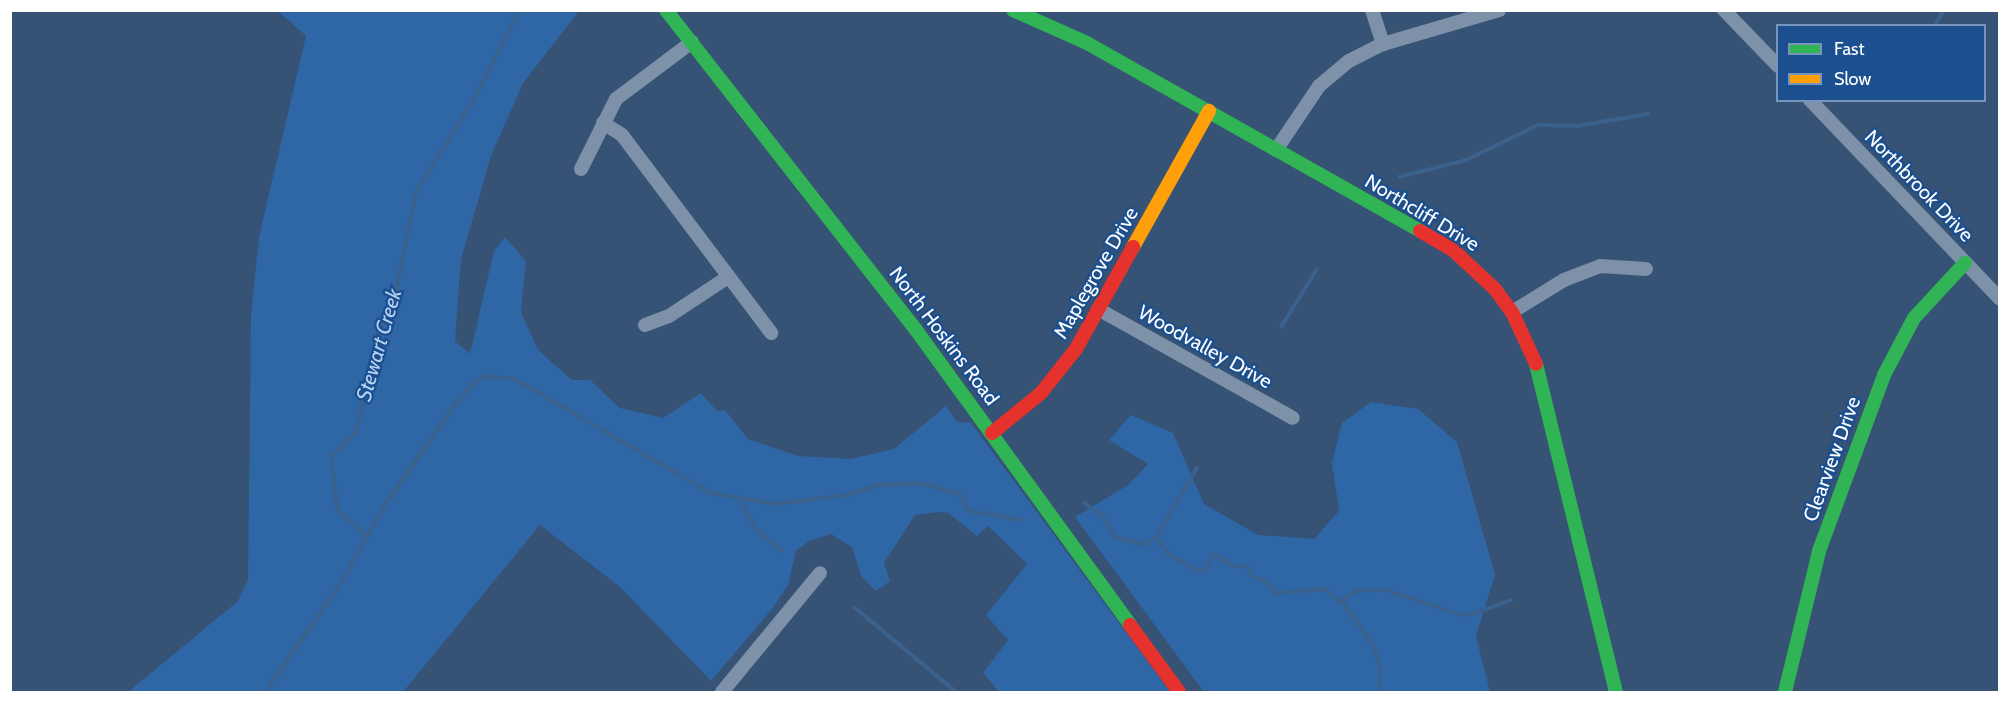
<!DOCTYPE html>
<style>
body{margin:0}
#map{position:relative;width:2010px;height:703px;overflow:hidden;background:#365274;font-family:Cabin,sans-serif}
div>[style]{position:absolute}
.green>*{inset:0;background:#2f66a5}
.stream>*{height:4px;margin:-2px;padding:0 2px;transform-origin:2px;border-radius:2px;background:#3b618d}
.street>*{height:14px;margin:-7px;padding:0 7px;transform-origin:7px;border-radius:7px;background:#7d92a8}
.fast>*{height:14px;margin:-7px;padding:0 7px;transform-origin:7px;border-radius:7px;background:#30b455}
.slow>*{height:14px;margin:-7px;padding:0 7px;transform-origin:7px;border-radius:7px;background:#ff9f0a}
.jam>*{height:14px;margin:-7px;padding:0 7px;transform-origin:7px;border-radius:7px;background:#e5322d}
span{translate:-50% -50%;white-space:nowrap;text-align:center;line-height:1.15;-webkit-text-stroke:4.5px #1b4f8f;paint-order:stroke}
.street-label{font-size:20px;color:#fff}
.water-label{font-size:21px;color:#b5d3f5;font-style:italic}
.frame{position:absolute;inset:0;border:12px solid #fff;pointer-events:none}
.legend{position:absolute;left:1776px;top:24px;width:210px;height:78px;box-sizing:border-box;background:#1b4f8f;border:2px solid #7695bc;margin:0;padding:8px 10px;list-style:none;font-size:18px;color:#fff}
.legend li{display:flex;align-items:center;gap:12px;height:30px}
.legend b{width:30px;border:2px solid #7695bc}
</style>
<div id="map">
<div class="green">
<i style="clip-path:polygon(277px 10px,579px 11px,523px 83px,491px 156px,461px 259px,455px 341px,470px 354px,494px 251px,505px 237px,526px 261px,521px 312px,538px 350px,572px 380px,590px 380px,620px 408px,663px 418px,701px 393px,717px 411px,725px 410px,748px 439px,798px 456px,850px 459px,894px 449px,946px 406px,957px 422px,971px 423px,1170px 692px,999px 692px,983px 673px,1008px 640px,986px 615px,1027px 564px,988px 526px,977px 536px,948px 513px,938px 512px,915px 515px,884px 563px,890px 581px,876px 591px,861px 576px,852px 547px,831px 534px,809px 541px,796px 551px,788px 585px,772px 609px,711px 681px,620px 587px,540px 525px,403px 692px,128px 692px,238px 601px,248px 580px,251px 316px,259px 237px,306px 36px)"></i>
<i style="clip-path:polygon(1371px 402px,1418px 409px,1457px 442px,1495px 575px,1476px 636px,1490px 692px,1204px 692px,1075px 517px,1128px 485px,1148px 464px,1109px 440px,1131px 415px,1173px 433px,1204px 504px,1258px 535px,1314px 539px,1339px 511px,1332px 463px,1342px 423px)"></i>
</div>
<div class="stream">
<i style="left:1934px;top:26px;width:19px;rotate:-58deg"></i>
<i style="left:1399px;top:177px;width:69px;rotate:-14.2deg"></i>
<i style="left:1466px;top:160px;width:80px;rotate:-25.9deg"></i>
<i style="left:1538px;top:125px;width:39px;rotate:1deg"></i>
<i style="left:1577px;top:126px;width:72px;rotate:-9.6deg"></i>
<i style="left:1281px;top:327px;width:68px;rotate:-58.2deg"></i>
<i style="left:740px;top:500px;width:34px;rotate:62deg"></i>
<i style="left:756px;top:530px;width:33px;rotate:38deg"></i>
<i style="left:1084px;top:503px;width:22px;rotate:34deg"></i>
<i style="left:1102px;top:515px;width:26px;rotate:59deg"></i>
<i style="left:1115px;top:537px;width:30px;rotate:15deg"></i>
<i style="left:1144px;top:545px;width:14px;rotate:-34deg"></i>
<i style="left:1156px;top:537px;width:80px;rotate:-59.3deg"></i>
<i style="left:366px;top:535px;width:39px;rotate:-138deg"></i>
<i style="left:337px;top:509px;width:53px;rotate:-96.5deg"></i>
<i style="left:331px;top:456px;width:35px;rotate:-44deg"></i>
<i style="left:356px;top:432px;width:100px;rotate:-77.3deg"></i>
<i style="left:378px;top:334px;width:47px;rotate:-67.3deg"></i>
<i style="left:396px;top:291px;width:101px;rotate:-78.6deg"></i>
<i style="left:416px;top:192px;width:110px;rotate:-58.1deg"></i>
<i style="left:474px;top:99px;width:100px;rotate:-62.7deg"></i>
<i style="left:1156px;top:537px;width:19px;rotate:55deg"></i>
<i style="left:1167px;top:553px;width:35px;rotate:31deg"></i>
<i style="left:1197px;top:571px;width:8px"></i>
<i style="left:1205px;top:571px;width:18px;rotate:-63deg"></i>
<i style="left:1213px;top:555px;width:5px;rotate:11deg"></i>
<i style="left:1218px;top:556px;width:16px;rotate:35deg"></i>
<i style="left:1231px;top:565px;width:17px;rotate:7deg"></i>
<i style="left:1248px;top:567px;width:11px;rotate:63deg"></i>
<i style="left:1253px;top:577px;width:11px;rotate:15deg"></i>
<i style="left:1264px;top:580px;width:17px;rotate:50deg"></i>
<i style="left:1275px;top:593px;width:50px;rotate:-4.6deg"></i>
<i style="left:1325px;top:589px;width:26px;rotate:40deg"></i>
<i style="left:1345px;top:606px;width:48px;rotate:54.3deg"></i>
<i style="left:1373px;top:645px;width:24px;rotate:71deg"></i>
<i style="left:1381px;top:668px;width:18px;rotate:96deg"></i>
<i style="left:1379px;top:686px;width:7px;rotate:56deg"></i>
<i style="left:1341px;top:601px;width:19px;rotate:-32deg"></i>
<i style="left:1357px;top:591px;width:26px;rotate:-4deg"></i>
<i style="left:1383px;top:589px;width:82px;rotate:18.4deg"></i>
<i style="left:1461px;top:615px;width:12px;rotate:-5deg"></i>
<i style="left:1473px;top:614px;width:40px;rotate:-20.2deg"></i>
<i style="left:854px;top:607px;width:133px;rotate:39.8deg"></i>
<i style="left:265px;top:692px;width:129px;rotate:-55.1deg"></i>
<i style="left:339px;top:586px;width:97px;rotate:-60.3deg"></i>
<i style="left:387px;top:502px;width:121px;rotate:-55.1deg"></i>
<i style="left:456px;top:403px;width:30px;rotate:-48deg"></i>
<i style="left:476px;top:381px;width:12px;rotate:-24deg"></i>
<i style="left:487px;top:376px;width:28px;rotate:6deg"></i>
<i style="left:515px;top:379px;width:227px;rotate:30.2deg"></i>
<i style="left:711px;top:493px;width:64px;rotate:9.9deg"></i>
<i style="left:774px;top:504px;width:74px;rotate:-7deg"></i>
<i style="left:847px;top:495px;width:32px;rotate:-18deg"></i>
<i style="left:877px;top:485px;width:43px;rotate:-2.7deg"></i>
<i style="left:920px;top:483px;width:41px;rotate:15.4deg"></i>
<i style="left:960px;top:494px;width:19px;rotate:62deg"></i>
<i style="left:969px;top:511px;width:53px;rotate:9.8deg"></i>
</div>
<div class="street">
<i style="left:1372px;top:10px;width:36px;rotate:72deg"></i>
<i style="left:1724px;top:10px;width:78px;rotate:46deg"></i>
<i style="left:1810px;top:100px;width:275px;rotate:46.3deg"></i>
<i style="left:603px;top:123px;width:22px;rotate:32deg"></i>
<i style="left:622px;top:135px;width:248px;rotate:53deg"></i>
<i style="left:1276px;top:150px;width:77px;rotate:-56.1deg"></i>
<i style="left:1319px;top:86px;width:39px;rotate:-40deg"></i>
<i style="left:1349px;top:61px;width:38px;rotate:-27deg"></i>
<i style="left:1383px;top:44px;width:121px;rotate:-16.3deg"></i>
<i style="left:581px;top:169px;width:78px;rotate:-63.4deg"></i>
<i style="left:616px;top:99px;width:95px;rotate:-36.9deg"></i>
<i style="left:1098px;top:309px;width:223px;rotate:29.2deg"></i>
<i style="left:1512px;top:312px;width:61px;rotate:-31.6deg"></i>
<i style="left:1564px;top:280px;width:39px;rotate:-21deg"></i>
<i style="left:1600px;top:266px;width:46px;rotate:3.7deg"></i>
<i style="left:645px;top:325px;width:26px;rotate:-21deg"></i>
<i style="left:669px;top:316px;width:71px;rotate:-33.5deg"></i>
<i style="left:722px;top:692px;width:154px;rotate:-50.5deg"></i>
</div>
<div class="fast">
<i style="left:666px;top:10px;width:406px;rotate:52deg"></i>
<i style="left:916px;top:330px;width:364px;rotate:54deg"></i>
<i style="left:1013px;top:10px;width:79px;rotate:24deg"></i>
<i style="left:1085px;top:42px;width:385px;rotate:29.4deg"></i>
<i style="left:1536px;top:364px;width:338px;rotate:76.3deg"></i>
<i style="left:1785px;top:692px;width:145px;rotate:-76.4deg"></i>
<i style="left:1819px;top:551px;width:188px;rotate:-69.7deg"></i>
<i style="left:1884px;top:375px;width:64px;rotate:-62.2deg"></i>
<i style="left:1914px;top:318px;width:75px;rotate:-47.2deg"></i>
</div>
<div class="slow">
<i style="left:1133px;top:247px;width:156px;rotate:-60.8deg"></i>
</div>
<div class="jam">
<i style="left:1420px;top:231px;width:38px;rotate:30deg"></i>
<i style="left:1453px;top:250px;width:57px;rotate:42.9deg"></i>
<i style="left:1495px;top:289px;width:29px;rotate:54deg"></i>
<i style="left:1512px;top:312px;width:57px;rotate:65.2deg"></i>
<i style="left:992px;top:433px;width:63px;rotate:-39.2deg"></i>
<i style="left:1041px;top:393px;width:56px;rotate:-51.5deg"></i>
<i style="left:1076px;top:349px;width:117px;rotate:-60.8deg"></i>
<i style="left:1130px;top:625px;width:83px;rotate:53.8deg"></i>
</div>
<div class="street-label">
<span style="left:1919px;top:186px;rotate:46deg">Northbrook Drive</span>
<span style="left:1422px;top:213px;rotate:31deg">Northcliff Drive</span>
<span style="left:1096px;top:273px;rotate:-60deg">Maplegrove Drive</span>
<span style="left:944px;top:336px;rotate:53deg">North Hoskins Road</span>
<span style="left:1205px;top:347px;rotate:29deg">Woodvalley Drive</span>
<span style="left:1832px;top:459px;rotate:-70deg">Clearview Drive</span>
</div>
<div class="water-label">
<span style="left:379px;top:345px;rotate:-74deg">Stewart Creek</span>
</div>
<div class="frame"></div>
<ul class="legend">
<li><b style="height:8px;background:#30b455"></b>Fast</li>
<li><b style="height:8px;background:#ff9f0a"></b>Slow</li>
</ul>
</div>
